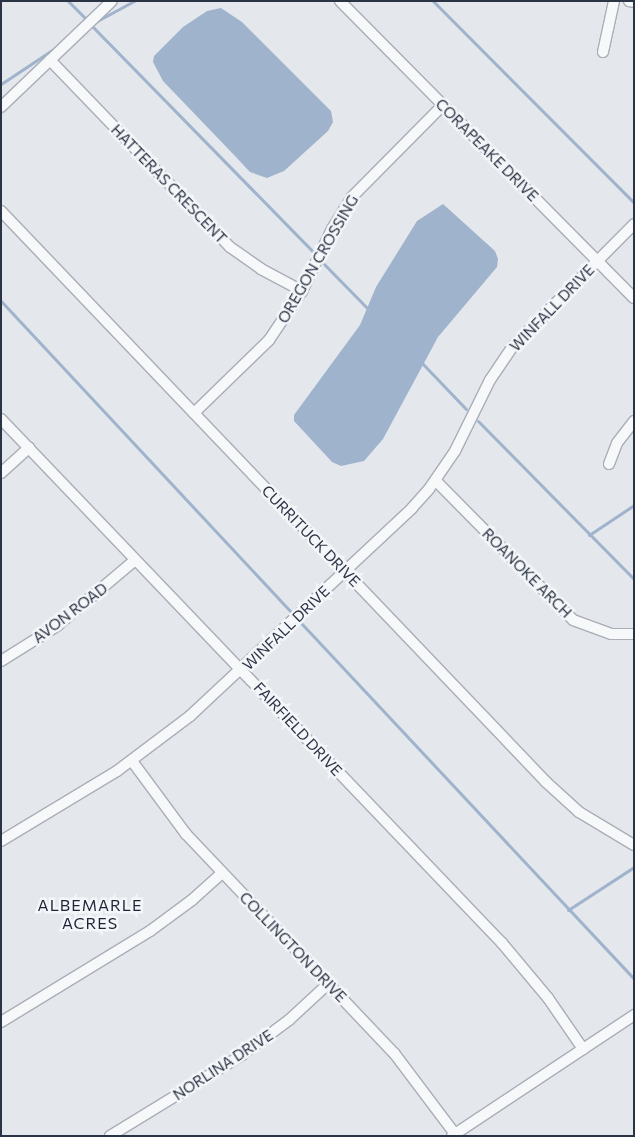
<!DOCTYPE html>
<style>
body{margin:0}
#map{position:relative;width:635px;height:1137px;overflow:hidden;background:#e4e7ec;font-family:Commissioner,sans-serif}
div>[style]{position:absolute}
.water>*{inset:0;background:#9fb4cc}
.stream>*{height:3px;margin:-1.5px;padding:0 1.5px;transform-origin:1.5px;border-radius:1.5px;background:#9fb4cc}
.roads{filter:drop-shadow(1px 0 #a9aeb7) drop-shadow(-1px 0 #a9aeb7) drop-shadow(0 1px #a9aeb7) drop-shadow(0 -1px #a9aeb7)}
.street>*{height:10px;margin:-5px;padding:0 5px;transform-origin:5px;border-radius:5px;background:#f7f8fa}
span{translate:-50% -50%;white-space:nowrap;text-align:center;line-height:1.15;-webkit-text-stroke:5px #f4f6f9;paint-order:stroke}
.street-label{font-size:15px;color:#2b3445}
.neighbourhood-label{font-size:16px;color:#1d2536;letter-spacing:1px}
.frame{position:absolute;inset:0;border:2px solid #2b3445;pointer-events:none}
</style>
<div id="map">
<div class="water">
<i style="clip-path:polygon(221px 8px,242px 22px,331px 111px,333px 122px,328px 131px,284px 171px,267px 178px,250px 172px,235px 156px,163px 81px,153px 62px,154px 56px,183px 27px,207px 11px)"></i>
<i style="clip-path:polygon(443px 204px,495px 251px,498px 259px,497px 267px,438px 337px,383px 439px,364px 461px,341px 466px,332px 462px,294px 421px,294px 415px,360px 325px,376px 287px,417px 221px)"></i>
</div>
<div class="stream">
<i style="left:68px;top:1px;width:23px;rotate:45deg"></i>
<i style="left:433px;top:1px;width:285px;rotate:45.1deg"></i>
<i style="left:97px;top:21px;width:42px;rotate:-28.4deg"></i>
<i style="left:90px;top:24px;width:319px;rotate:45.6deg"></i>
<i style="left:1px;top:84px;width:61px;rotate:-33.7deg"></i>
<i style="left:324px;top:264px;width:64px;rotate:45.6deg"></i>
<i style="left:1px;top:301px;width:425px;rotate:47deg"></i>
<i style="left:421px;top:362px;width:65px;rotate:46.2deg"></i>
<i style="left:478px;top:421px;width:222px;rotate:45.4deg"></i>
<i style="left:589px;top:535px;width:54px;rotate:-33.7deg"></i>
<i style="left:302px;top:624px;width:486px;rotate:46.9deg"></i>
<i style="left:568px;top:910px;width:79px;rotate:-33.1deg"></i>
</div>
<div class="roads">
<div class="street">
<i style="left:340px;top:1px;width:418px;rotate:45.3deg"></i>
<i style="left:629px;top:1px;width:5px;rotate:11deg"></i>
<i style="left:603px;top:52px;width:52px;rotate:-77.8deg"></i>
<i style="left:50px;top:60px;width:260px;rotate:46.1deg"></i>
<i style="left:230px;top:247px;width:38px;rotate:35deg"></i>
<i style="left:261px;top:269px;width:47px;rotate:28.2deg"></i>
<i style="left:1px;top:107px;width:153px;rotate:-43.7deg"></i>
<i style="left:1px;top:211px;width:789px;rotate:46.33deg"></i>
<i style="left:546px;top:782px;width:45px;rotate:42.3deg"></i>
<i style="left:579px;top:812px;width:64px;rotate:31deg"></i>
<i style="left:194px;top:413px;width:105px;rotate:-44.2deg"></i>
<i style="left:269px;top:340px;width:59px;rotate:-56deg"></i>
<i style="left:302px;top:291px;width:69px;rotate:-64.2deg"></i>
<i style="left:332px;top:229px;width:38px;rotate:-58deg"></i>
<i style="left:352px;top:197px;width:129px;rotate:-45.3deg"></i>
<i style="left:1px;top:419px;width:725px;rotate:46.29deg"></i>
<i style="left:502px;top:943px;width:72px;rotate:50.1deg"></i>
<i style="left:548px;top:998px;width:62px;rotate:55.5deg"></i>
<i style="left:609px;top:464px;width:22px;rotate:-69deg"></i>
<i style="left:617px;top:443px;width:28px;rotate:-52deg"></i>
<i style="left:1px;top:473px;width:38px;rotate:-42deg"></i>
<i style="left:436px;top:481px;width:195px;rotate:45.4deg"></i>
<i style="left:573px;top:620px;width:40px;rotate:20.2deg"></i>
<i style="left:611px;top:634px;width:23px"></i>
<i style="left:1px;top:661px;width:66px;rotate:-32deg"></i>
<i style="left:57px;top:626px;width:102px;rotate:-40.2deg"></i>
<i style="left:132px;top:761px;width:91px;rotate:53.5deg"></i>
<i style="left:186px;top:834px;width:302px;rotate:46.5deg"></i>
<i style="left:394px;top:1053px;width:101px;rotate:53deg"></i>
<i style="left:1px;top:841px;width:135px;rotate:-31.1deg"></i>
<i style="left:117px;top:771px;width:91px;rotate:-37deg"></i>
<i style="left:190px;top:716px;width:304px;rotate:-43.1deg"></i>
<i style="left:412px;top:508px;width:25px;rotate:-48deg"></i>
<i style="left:429px;top:489px;width:46px;rotate:-55.6deg"></i>
<i style="left:455px;top:451px;width:79px;rotate:-63.8deg"></i>
<i style="left:490px;top:380px;width:40px;rotate:-56deg"></i>
<i style="left:512px;top:347px;width:173px;rotate:-45.2deg"></i>
<i style="left:1px;top:1022px;width:175px;rotate:-31.4deg"></i>
<i style="left:150px;top:931px;width:52px;rotate:-36.4deg"></i>
<i style="left:192px;top:900px;width:40px;rotate:-42deg"></i>
<i style="left:110px;top:1136px;width:155px;rotate:-31.5deg"></i>
<i style="left:242px;top:1055px;width:59px;rotate:-36.7deg"></i>
<i style="left:289px;top:1020px;width:53px;rotate:-42.7deg"></i>
<i style="left:452px;top:1136px;width:219px;rotate:-33.6deg"></i>
</div>
</div>
<div class="street-label">
<span style="left:487px;top:150px;rotate:45deg">CORAPEAKE DRIVE</span>
<span style="left:169px;top:184px;rotate:46deg">HATTERAS CRESCENT</span>
<span style="left:318px;top:259px;rotate:-60deg">OREGON CROSSING</span>
<span style="left:552px;top:308px;rotate:-46deg">WINFALL DRIVE</span>
<span style="left:311px;top:536px;rotate:46deg">CURRITUCK DRIVE</span>
<span style="left:527px;top:573px;rotate:45deg">ROANOKE ARCH</span>
<span style="left:70px;top:613px;rotate:-37deg">AVON ROAD</span>
<span style="left:286px;top:628px;rotate:-44deg">WINFALL DRIVE</span>
<span style="left:298px;top:729px;rotate:47deg">FAIRFIELD DRIVE</span>
<span style="left:293px;top:947px;rotate:46deg">COLLINGTON DRIVE</span>
<span style="left:223px;top:1065px;rotate:-33deg">NORLINA DRIVE</span>
</div>
<div class="neighbourhood-label">
<span style="left:90px;top:914px">ALBEMARLE<br>ACRES</span>
</div>
<div class="frame"></div>
</div>
